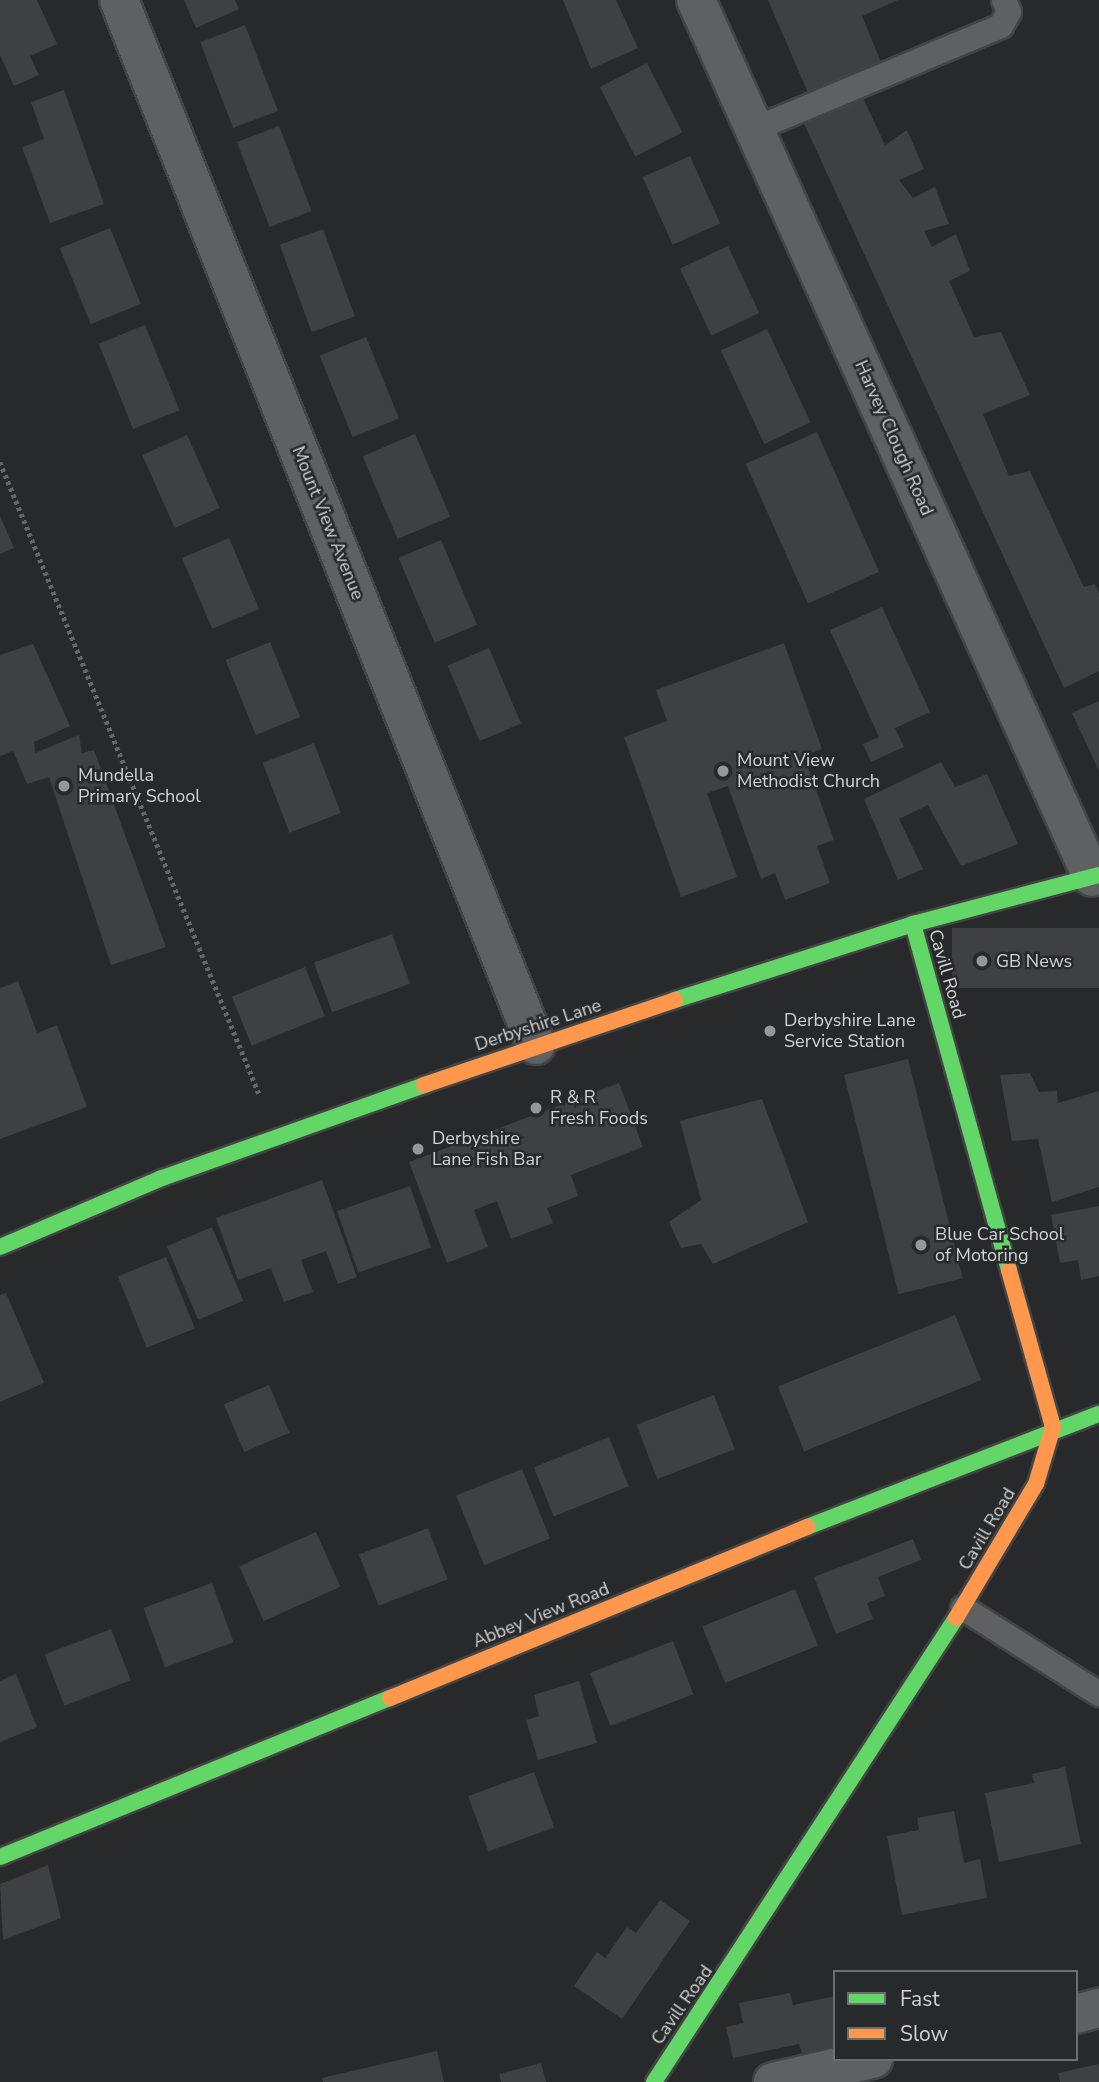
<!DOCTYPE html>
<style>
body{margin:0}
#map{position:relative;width:1099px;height:2082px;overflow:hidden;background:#28292a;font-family:"Nunito Sans",sans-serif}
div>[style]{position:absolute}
.building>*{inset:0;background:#3f4041;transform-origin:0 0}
.path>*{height:4.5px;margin-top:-2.25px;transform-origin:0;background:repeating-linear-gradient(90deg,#656667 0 3.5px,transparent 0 7px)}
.roads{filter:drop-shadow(2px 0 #434445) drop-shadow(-2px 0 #434445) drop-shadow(0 2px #434445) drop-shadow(0 -2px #434445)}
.lane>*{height:24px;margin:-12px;padding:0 12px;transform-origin:12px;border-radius:12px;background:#5f6061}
.street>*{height:38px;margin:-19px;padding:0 19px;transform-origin:19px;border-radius:19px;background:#5f6061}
.fast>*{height:16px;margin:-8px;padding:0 8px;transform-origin:8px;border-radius:8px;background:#63d668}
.slow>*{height:16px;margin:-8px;padding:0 8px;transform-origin:8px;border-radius:8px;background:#ff974d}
.dots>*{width:19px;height:19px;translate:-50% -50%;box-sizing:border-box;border:4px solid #272a2b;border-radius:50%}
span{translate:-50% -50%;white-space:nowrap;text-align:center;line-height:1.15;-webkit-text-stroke:5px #272a2b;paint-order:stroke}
.street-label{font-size:18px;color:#d1d3d3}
.poi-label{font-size:18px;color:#d1d3d3}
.left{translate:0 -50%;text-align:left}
.legend{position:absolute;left:833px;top:1970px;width:245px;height:91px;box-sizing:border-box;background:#272a2b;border:2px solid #6b6e6e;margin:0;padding:9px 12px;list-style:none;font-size:21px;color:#d1d3d3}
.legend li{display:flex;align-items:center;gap:14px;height:35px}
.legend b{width:35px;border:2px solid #6b6e6e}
</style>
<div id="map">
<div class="building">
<i style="clip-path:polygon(0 0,37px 0,57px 44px,30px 56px,39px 75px,14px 86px,0 55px)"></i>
<i style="clip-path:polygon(184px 0,235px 0,239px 9px,196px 28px)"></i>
<i style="clip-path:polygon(563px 0,616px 0,638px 48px,591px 69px)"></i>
<i style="clip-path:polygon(768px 0,898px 0,862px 16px,881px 62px,808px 93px)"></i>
<i style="left:245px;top:25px;width:92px;height:48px;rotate:69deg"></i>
<i style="left:647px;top:63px;width:78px;height:53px;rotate:63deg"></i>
<i style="clip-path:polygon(859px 89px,885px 145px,907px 130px,924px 169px,899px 180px,913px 198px,935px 187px,949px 224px,924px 231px,932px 247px,956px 234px,970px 271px,949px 281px,974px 337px,1001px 332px,1030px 395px,983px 414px,1009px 476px,1030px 471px,1084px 587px,1095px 584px,1099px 593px,1099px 671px,1064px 688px,801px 117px)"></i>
<i style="clip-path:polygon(64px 90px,104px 204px,50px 223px,22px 147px,44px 139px,31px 102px)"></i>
<i style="left:279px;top:126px;width:91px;height:45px;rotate:69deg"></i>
<i style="left:690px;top:156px;width:74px;height:52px;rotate:66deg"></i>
<i style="left:110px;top:228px;width:82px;height:54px;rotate:68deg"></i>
<i style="left:323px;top:229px;width:93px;height:46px;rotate:70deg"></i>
<i style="left:728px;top:246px;width:74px;height:53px;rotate:65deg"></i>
<i style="left:145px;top:325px;width:92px;height:50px;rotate:68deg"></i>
<i style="left:767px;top:329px;width:103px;height:51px;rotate:65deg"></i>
<i style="left:366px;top:337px;width:88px;height:50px;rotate:68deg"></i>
<i style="left:817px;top:432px;width:153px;height:78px;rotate:66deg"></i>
<i style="left:415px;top:434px;width:90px;height:57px;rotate:67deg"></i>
<i style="left:187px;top:435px;width:80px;height:49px;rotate:66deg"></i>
<i style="clip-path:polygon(0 516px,14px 548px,0 554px)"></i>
<i style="left:229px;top:538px;width:77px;height:51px;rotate:67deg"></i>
<i style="left:441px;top:540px;width:92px;height:46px;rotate:67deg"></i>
<i style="clip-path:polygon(882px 607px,930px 712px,895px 728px,904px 747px,871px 762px,863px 744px,879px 737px,830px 630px)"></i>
<i style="left:270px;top:642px;width:81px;height:48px;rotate:68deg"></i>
<i style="clip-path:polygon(784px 643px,822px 749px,804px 756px,834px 840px,817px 846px,830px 883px,785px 900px,775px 873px,761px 879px,728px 786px,707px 793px,737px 877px,681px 897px,624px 737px,667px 721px,656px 690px)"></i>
<i style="clip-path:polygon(33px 644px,70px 726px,34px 742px,35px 753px,79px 735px,82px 753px,94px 750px,166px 947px,111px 965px,49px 777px,27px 784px,13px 751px,0 756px,0 655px)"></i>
<i style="left:489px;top:648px;width:82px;height:45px;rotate:67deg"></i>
<i style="clip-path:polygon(1099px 701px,1099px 771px,1072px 713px)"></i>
<i style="left:314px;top:743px;width:75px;height:55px;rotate:69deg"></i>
<i style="clip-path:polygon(941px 762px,955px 787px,987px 774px,1018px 844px,961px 866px,928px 805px,899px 819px,923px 869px,898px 880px,864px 799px)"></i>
<i style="left:1099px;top:928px;width:60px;height:147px;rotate:90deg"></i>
<i style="left:392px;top:934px;width:53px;height:83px;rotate:70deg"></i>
<i style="left:305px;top:967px;width:53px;height:79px;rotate:68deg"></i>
<i style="clip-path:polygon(18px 981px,37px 1033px,57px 1025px,87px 1107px,0 1139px,0 988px)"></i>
<i style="left:908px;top:1059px;width:226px;height:66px;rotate:76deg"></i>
<i style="clip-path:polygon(1030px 1073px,1039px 1092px,1057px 1091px,1058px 1103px,1099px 1091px,1099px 1187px,1052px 1202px,1038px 1139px,1012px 1141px,1000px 1075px)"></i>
<i style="clip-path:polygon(619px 1083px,643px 1147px,571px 1175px,578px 1196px,547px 1208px,553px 1223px,511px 1239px,497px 1201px,474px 1210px,488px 1247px,447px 1263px,409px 1162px)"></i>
<i style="clip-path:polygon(762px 1099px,808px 1222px,713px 1264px,701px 1244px,681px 1248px,669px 1222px,701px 1200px,680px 1121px)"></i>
<i style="clip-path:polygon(322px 1180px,357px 1277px,338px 1284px,326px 1251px,301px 1260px,313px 1292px,284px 1302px,271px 1268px,238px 1280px,216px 1218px)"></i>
<i style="left:410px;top:1186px;width:65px;height:77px;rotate:71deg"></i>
<i style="clip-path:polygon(1099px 1206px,1099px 1276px,1081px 1280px,1078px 1260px,1060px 1263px,1051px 1215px)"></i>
<i style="left:212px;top:1227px;width:80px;height:49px;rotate:67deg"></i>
<i style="left:166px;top:1257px;width:77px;height:52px;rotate:68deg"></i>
<i style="clip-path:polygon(6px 1293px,44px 1383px,0 1402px,0 1295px)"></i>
<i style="left:955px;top:1315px;width:70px;height:191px;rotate:68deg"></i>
<i style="left:269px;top:1385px;width:52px;height:49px;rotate:67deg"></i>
<i style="left:714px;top:1395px;width:58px;height:83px;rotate:69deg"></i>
<i style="left:609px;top:1437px;width:53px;height:81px;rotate:68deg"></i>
<i style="left:522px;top:1469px;width:75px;height:71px;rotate:68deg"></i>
<i style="left:428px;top:1528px;width:55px;height:74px;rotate:69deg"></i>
<i style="left:316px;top:1532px;width:60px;height:84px;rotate:66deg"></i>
<i style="clip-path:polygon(913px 1539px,921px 1560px,878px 1577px,885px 1596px,867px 1603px,873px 1619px,836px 1634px,814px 1577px)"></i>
<i style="left:212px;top:1583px;width:63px;height:73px;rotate:70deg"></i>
<i style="left:795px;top:1589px;width:61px;height:100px;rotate:68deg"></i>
<i style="left:111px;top:1629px;width:55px;height:71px;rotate:69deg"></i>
<i style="left:673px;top:1641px;width:57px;height:89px;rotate:69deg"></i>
<i style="clip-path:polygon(16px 1674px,37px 1727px,0 1742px,0 1681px)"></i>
<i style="clip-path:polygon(579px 1681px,597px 1743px,538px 1760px,526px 1720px,539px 1716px,534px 1695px)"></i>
<i style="clip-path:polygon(1065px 1767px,1081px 1844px,999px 1862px,985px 1793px,1034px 1783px,1032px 1774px)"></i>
<i style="left:534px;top:1772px;width:59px;height:70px;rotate:70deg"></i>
<i style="clip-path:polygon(954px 1811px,964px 1863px,980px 1859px,987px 1898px,902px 1915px,887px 1836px,919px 1830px,917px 1818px)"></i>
<i style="clip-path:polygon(48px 1865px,61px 1918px,3px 1940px,0 1884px)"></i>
<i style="clip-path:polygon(660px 1900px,690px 1921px,622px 2019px,574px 1986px,597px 1952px,605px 1958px,627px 1927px,636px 1933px)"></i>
<i style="clip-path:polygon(790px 1993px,793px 2005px,835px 1996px,835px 2046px,802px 2053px,799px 2044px,733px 2058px,726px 2027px,743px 2023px,739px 2003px)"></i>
<i style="clip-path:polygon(437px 2051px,444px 2082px,323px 2082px,322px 2078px)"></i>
<i style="clip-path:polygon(541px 2063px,546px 2082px,501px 2082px,499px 2074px)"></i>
<i style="clip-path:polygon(1099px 2064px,1099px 2082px,1060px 2082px,1058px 2073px)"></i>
</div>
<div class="path">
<i style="left:0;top:462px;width:685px;rotate:67.7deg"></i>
</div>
<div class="roads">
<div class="lane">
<i style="left:755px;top:129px;width:267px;rotate:-22.7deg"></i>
<i style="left:1001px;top:26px;width:16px;rotate:-60deg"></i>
<i style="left:1009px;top:12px;width:13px;rotate:-113deg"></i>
<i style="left:963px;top:1608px;width:161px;rotate:32.3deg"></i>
</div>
<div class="street">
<i style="left:119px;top:0;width:1125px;rotate:68.25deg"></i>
<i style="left:696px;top:0;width:962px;rotate:65.7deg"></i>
<i style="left:1076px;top:2014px;width:24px;rotate:-15deg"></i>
<i style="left:773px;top:2082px;width:103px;rotate:-13deg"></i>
</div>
<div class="fast">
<i style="left:913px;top:924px;width:359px;rotate:74.5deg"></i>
<i style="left:675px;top:1000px;width:250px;rotate:-17.7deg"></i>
<i style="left:913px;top:924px;width:192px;rotate:-14.8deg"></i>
<i style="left:0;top:1247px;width:176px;rotate:-23.1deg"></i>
<i style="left:162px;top:1178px;width:278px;rotate:-19.5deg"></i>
<i style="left:807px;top:1527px;width:313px;rotate:-21.2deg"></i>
<i style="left:0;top:1857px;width:421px;rotate:-22.2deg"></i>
<i style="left:654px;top:2082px;width:554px;rotate:-56.94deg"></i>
</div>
<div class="slow">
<i style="left:424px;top:1085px;width:265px;rotate:-18.7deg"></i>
<i style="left:956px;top:1618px;width:156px;rotate:-59.2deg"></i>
<i style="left:1036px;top:1484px;width:59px;rotate:-73.4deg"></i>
<i style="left:1053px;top:1427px;width:163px;rotate:-105.7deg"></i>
<i style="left:390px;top:1698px;width:451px;rotate:-22.3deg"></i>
</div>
</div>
<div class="dots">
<i style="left:723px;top:771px;background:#969898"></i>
<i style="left:64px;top:786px;background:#969898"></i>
<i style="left:982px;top:961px;background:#969898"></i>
<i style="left:770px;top:1031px;background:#969898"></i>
<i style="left:536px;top:1108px;background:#969898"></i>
<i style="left:418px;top:1149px;background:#969898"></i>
<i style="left:921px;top:1245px;background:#969898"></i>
</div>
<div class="street-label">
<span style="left:894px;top:438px;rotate:66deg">Harvey Clough Road</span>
<span style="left:328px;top:523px;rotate:68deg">Mount View Avenue</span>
<span style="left:947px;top:974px;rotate:74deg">Cavill Road</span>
<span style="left:538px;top:1025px;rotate:-18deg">Derbyshire Lane</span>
<span style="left:987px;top:1529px;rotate:-59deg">Cavill Road</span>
<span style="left:541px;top:1615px;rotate:-22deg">Abbey View Road</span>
<span style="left:682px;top:2005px;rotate:-55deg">Cavill Road</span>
</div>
<div class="poi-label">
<span class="left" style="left:737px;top:771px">Mount View<br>Methodist Church</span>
<span class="left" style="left:78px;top:786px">Mundella<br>Primary School</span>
<span class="left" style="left:996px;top:961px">GB News</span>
<span class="left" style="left:784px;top:1031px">Derbyshire Lane<br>Service Station</span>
<span class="left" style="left:550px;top:1108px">R &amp; R<br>Fresh Foods</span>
<span class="left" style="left:432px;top:1149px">Derbyshire<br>Lane Fish Bar</span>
<span class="left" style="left:935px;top:1245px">Blue Car School<br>of Motoring</span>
</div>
<ul class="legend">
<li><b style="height:9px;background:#63d668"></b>Fast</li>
<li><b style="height:9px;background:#ff974d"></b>Slow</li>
</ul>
</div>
